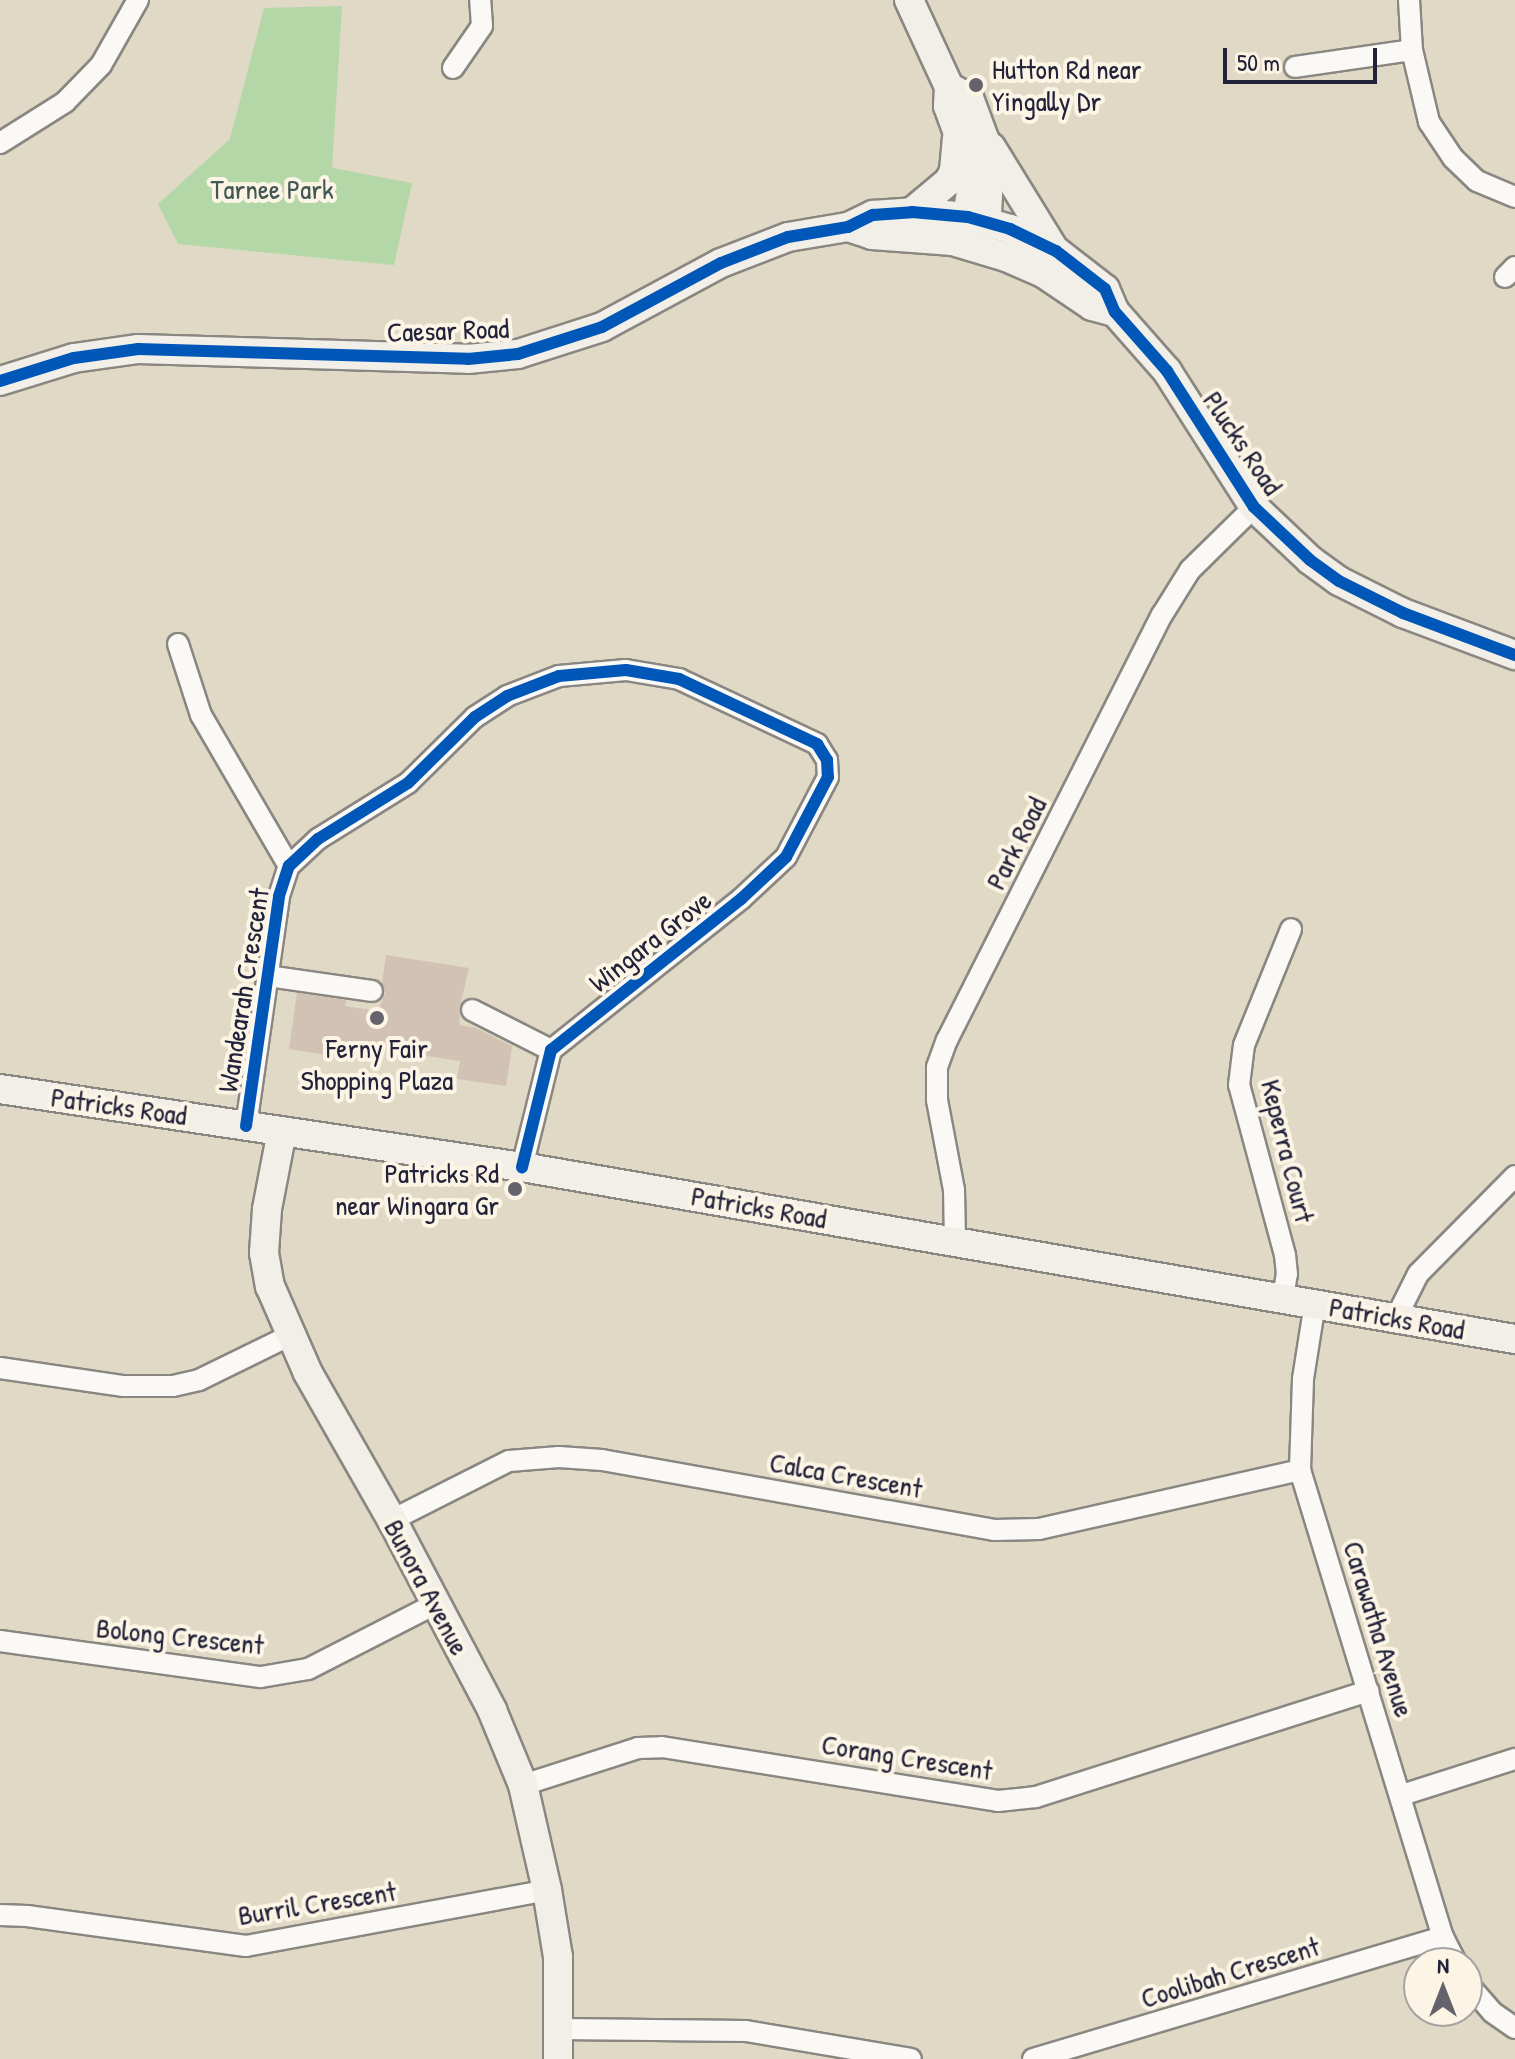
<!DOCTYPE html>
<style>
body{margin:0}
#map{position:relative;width:1515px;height:2059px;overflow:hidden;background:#e0d9c5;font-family:"Patrick Hand",sans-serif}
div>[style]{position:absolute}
.green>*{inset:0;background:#b3d7a7}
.building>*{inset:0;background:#d1c2b3}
.roads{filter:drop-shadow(2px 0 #8a8681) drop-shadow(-2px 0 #8a8681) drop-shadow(0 2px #8a8681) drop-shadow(0 -2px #8a8681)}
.street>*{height:20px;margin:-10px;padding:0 10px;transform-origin:10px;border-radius:10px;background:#faf9f6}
.secondary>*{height:28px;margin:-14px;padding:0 14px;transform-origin:14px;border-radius:14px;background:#f2efe8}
.cycleway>*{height:12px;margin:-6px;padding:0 6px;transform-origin:6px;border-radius:6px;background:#0057b8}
.dots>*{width:22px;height:22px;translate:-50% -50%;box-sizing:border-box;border:4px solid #fcf5e5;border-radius:50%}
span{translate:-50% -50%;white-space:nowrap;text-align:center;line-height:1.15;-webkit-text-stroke:8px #fcf5e5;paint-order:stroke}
.poi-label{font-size:28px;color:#22223b}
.left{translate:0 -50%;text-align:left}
.right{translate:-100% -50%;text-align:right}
.park-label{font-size:28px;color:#435854}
.street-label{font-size:28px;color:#22223b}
.north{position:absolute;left:1403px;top:1947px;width:80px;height:80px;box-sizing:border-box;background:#fcf5e5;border:2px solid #a5a1a1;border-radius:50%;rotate:0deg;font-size:22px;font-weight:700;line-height:32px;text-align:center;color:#22223b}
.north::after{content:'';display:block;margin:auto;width:28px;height:36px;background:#64626b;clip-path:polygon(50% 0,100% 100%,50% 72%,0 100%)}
.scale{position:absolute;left:1223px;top:48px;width:154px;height:36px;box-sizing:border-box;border:4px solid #22223b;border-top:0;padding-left:10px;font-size:24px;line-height:28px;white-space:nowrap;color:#22223b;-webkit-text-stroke:6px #fcf5e5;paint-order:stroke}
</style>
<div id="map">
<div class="green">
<i style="clip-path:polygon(342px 6px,332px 168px,412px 183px,394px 265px,178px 244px,158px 204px,230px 139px,264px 8px)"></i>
</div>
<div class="building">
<i style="clip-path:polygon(386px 955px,469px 968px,459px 1010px,460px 1025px,476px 1028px,512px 1046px,506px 1086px,457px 1079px,460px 1061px,374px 1048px,371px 1062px,289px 1049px,297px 993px,346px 1000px,345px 1006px,378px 1011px,385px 994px,382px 983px)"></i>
</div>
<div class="roads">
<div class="street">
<i style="left:1409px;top:0;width:50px;rotate:86.6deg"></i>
<i style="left:1412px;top:50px;width:74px;rotate:76.7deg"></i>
<i style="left:1429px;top:122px;width:43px;rotate:56.3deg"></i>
<i style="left:1453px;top:158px;width:33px;rotate:44deg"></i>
<i style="left:1477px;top:181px;width:41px;rotate:22.8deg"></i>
<i style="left:1295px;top:67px;width:118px;rotate:-8.3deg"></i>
<i style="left:453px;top:68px;width:51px;rotate:-55.4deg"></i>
<i style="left:482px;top:26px;width:26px;rotate:-94deg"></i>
<i style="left:0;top:143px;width:77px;rotate:-32.2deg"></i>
<i style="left:65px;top:102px;width:52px;rotate:-45.8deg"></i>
<i style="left:101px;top:65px;width:75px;rotate:-60.4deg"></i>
<i style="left:1505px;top:277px;width:14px;rotate:-45deg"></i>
<i style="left:178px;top:644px;width:75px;rotate:72.1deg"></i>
<i style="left:201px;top:715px;width:175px;rotate:59.8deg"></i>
<i style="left:268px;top:976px;width:105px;rotate:8.2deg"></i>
<i style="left:472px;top:1010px;width:89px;rotate:26.9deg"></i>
<i style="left:246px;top:1126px;width:232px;rotate:-81.8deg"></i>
<i style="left:279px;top:896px;width:32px;rotate:-72deg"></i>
<i style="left:289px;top:866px;width:40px;rotate:-43deg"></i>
<i style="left:318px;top:839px;width:106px;rotate:-31.9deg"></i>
<i style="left:408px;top:783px;width:94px;rotate:-44.6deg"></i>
<i style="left:475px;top:717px;width:38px;rotate:-33deg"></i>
<i style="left:507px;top:696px;width:56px;rotate:-21deg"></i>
<i style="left:559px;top:676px;width:67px;rotate:-5.1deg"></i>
<i style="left:626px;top:670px;width:54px;rotate:9.6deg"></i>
<i style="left:679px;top:679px;width:153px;rotate:25.2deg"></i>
<i style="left:817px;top:744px;width:19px;rotate:58deg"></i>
<i style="left:827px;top:760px;width:17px;rotate:87deg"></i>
<i style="left:828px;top:777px;width:90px;rotate:117.7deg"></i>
<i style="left:786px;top:857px;width:62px;rotate:137deg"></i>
<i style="left:741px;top:899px;width:243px;rotate:141.5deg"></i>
<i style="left:551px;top:1050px;width:121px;rotate:103.9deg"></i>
<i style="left:955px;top:1241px;width:51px;rotate:-91.1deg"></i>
<i style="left:954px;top:1190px;width:92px;rotate:-100.7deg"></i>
<i style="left:937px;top:1100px;width:33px;rotate:-90deg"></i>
<i style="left:937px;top:1067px;width:29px;rotate:-70deg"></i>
<i style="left:947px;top:1040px;width:476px;rotate:-63.2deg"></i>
<i style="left:1162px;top:615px;width:53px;rotate:-58.1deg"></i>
<i style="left:1190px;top:570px;width:90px;rotate:-44.5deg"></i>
<i style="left:1283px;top:1298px;width:24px;rotate:-81deg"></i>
<i style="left:1287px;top:1274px;width:19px;rotate:-96deg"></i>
<i style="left:1285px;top:1255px;width:176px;rotate:-105.1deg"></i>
<i style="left:1239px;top:1085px;width:40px;rotate:-82.9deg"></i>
<i style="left:1244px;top:1045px;width:125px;rotate:-67.9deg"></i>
<i style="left:1315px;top:1303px;width:77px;rotate:99deg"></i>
<i style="left:1303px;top:1379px;width:91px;rotate:91.9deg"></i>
<i style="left:1300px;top:1470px;width:488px;rotate:73deg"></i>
<i style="left:1443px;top:1937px;width:29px;rotate:63deg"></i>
<i style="left:1396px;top:1318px;width:49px;rotate:-63.4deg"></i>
<i style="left:1418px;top:1274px;width:138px;rotate:-45.3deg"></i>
<i style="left:0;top:1368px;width:125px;rotate:8.3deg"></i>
<i style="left:124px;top:1386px;width:49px"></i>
<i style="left:173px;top:1386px;width:27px;rotate:-13deg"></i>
<i style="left:199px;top:1380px;width:102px;rotate:-26.1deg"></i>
<i style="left:392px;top:1520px;width:131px;rotate:-26.8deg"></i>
<i style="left:509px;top:1461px;width:50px;rotate:-4.6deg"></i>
<i style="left:559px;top:1457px;width:43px;rotate:4deg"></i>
<i style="left:602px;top:1460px;width:398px;rotate:10.1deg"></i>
<i style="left:994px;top:1530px;width:45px;rotate:-1.3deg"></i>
<i style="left:1039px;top:1529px;width:268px;rotate:-12.7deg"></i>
<i style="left:0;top:1641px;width:263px;rotate:7.9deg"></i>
<i style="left:261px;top:1677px;width:48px;rotate:-9.7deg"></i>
<i style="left:308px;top:1669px;width:143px;rotate:-27.1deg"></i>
<i style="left:523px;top:1785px;width:121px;rotate:-17.8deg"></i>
<i style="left:638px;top:1748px;width:24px;rotate:-2deg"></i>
<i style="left:662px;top:1747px;width:340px;rotate:9.1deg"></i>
<i style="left:998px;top:1801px;width:38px;rotate:-6deg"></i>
<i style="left:1036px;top:1797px;width:349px;rotate:-17.7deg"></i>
<i style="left:1402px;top:1795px;width:119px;rotate:-17.7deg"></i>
<i style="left:0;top:1915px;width:27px;rotate:2deg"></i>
<i style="left:27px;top:1916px;width:221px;rotate:7.8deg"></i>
<i style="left:246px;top:1946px;width:306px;rotate:-10.5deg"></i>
<i style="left:1467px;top:1983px;width:38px;rotate:49deg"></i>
<i style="left:1492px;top:2012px;width:28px;rotate:35deg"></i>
<i style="left:560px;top:2029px;width:186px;rotate:0.6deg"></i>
<i style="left:746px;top:2031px;width:167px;rotate:9.6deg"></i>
<i style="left:1033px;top:2059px;width:428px;rotate:-16.6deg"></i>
</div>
<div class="secondary">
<i style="left:909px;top:0;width:96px;rotate:65.3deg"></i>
<i style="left:949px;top:87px;width:19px;rotate:93deg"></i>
<i style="left:948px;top:106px;width:64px;rotate:69.9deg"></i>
<i style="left:970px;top:166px;width:26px;rotate:88deg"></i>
<i style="left:971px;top:192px;width:44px;rotate:99.2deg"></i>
<i style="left:949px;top:87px;width:23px;rotate:29deg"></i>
<i style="left:969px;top:98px;width:46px;rotate:69.6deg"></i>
<i style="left:985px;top:141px;width:18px;rotate:74deg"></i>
<i style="left:990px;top:158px;width:56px;rotate:93.1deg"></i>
<i style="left:991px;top:147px;width:122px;rotate:58.4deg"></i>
<i style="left:912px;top:212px;width:48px;rotate:-40deg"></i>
<i style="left:949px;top:181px;width:11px;rotate:-63deg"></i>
<i style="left:954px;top:171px;width:32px;rotate:-85deg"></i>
<i style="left:848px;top:227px;width:25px;rotate:18deg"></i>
<i style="left:872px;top:235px;width:81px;rotate:4.2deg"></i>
<i style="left:953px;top:241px;width:55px;rotate:16.8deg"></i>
<i style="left:1006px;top:257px;width:40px;rotate:23.4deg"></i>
<i style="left:1043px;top:273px;width:59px;rotate:34deg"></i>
<i style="left:1092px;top:306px;width:24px;rotate:15deg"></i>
<i style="left:0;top:381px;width:77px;rotate:-17.3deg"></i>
<i style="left:74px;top:358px;width:65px;rotate:-8deg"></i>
<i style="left:138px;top:349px;width:330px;rotate:1.7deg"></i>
<i style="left:468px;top:359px;width:50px;rotate:-5.7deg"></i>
<i style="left:518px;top:354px;width:88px;rotate:-17.8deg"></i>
<i style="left:602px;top:327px;width:135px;rotate:-28.3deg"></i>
<i style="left:721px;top:263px;width:72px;rotate:-21.2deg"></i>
<i style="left:788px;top:237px;width:61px;rotate:-9.5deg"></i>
<i style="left:848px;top:227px;width:28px;rotate:-26deg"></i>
<i style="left:873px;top:215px;width:39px;rotate:-4deg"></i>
<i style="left:912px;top:212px;width:56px;rotate:5.1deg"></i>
<i style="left:968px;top:217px;width:44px;rotate:15.9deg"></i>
<i style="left:1010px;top:229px;width:51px;rotate:25.6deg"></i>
<i style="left:1056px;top:251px;width:62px;rotate:37.8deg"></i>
<i style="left:1105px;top:289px;width:25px;rotate:67deg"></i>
<i style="left:1115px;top:312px;width:79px;rotate:48.6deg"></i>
<i style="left:1167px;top:371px;width:161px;rotate:57.4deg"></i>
<i style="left:1254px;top:507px;width:77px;rotate:43.4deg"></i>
<i style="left:1310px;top:560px;width:36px;rotate:36deg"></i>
<i style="left:1339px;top:581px;width:72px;rotate:26.6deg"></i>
<i style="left:1403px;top:613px;width:120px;rotate:20.6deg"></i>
<i style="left:0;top:1089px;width:528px;rotate:8.5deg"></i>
<i style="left:522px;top:1167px;width:1008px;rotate:9.83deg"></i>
<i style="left:282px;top:1131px;width:79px;rotate:100.9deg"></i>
<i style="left:267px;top:1209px;width:44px;rotate:93.9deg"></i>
<i style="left:264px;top:1253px;width:34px;rotate:80deg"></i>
<i style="left:270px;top:1286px;width:95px;rotate:66.4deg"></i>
<i style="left:308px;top:1373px;width:169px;rotate:60.3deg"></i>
<i style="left:392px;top:1520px;width:215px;rotate:62.2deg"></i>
<i style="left:492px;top:1710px;width:81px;rotate:67.5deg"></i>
<i style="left:523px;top:1785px;width:108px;rotate:77.1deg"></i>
<i style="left:547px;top:1890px;width:68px;rotate:80.7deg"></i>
<i style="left:558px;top:1957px;width:102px;rotate:90deg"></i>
</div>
</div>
<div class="cycleway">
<i style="left:0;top:381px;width:77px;rotate:-17.3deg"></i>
<i style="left:74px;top:358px;width:65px;rotate:-8deg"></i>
<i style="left:138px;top:349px;width:330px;rotate:1.7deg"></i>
<i style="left:468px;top:359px;width:50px;rotate:-5.7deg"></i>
<i style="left:518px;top:354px;width:88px;rotate:-17.8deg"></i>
<i style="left:602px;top:327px;width:135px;rotate:-28.3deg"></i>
<i style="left:721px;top:263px;width:72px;rotate:-21.2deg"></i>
<i style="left:788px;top:237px;width:61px;rotate:-9.5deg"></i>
<i style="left:848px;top:227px;width:28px;rotate:-26deg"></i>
<i style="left:873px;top:215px;width:39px;rotate:-4deg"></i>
<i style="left:912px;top:212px;width:56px;rotate:5.1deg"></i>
<i style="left:968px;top:217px;width:44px;rotate:15.9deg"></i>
<i style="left:1010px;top:229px;width:51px;rotate:25.6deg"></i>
<i style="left:1056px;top:251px;width:62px;rotate:37.8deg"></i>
<i style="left:1105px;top:289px;width:25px;rotate:67deg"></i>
<i style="left:1115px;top:312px;width:79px;rotate:48.6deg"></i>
<i style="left:1167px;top:371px;width:161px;rotate:57.4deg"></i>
<i style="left:1254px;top:507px;width:77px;rotate:43.4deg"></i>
<i style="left:1310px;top:560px;width:36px;rotate:36deg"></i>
<i style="left:1339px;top:581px;width:72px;rotate:26.6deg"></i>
<i style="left:1403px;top:613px;width:120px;rotate:20.6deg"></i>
<i style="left:246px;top:1126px;width:232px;rotate:-81.8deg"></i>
<i style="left:279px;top:896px;width:32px;rotate:-72deg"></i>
<i style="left:289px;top:866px;width:40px;rotate:-43deg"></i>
<i style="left:318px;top:839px;width:106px;rotate:-31.9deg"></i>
<i style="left:408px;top:783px;width:94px;rotate:-44.6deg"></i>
<i style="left:475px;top:717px;width:38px;rotate:-33deg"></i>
<i style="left:507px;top:696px;width:56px;rotate:-21deg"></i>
<i style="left:559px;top:676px;width:67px;rotate:-5.1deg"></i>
<i style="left:626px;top:670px;width:54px;rotate:9.6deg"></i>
<i style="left:679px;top:679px;width:153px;rotate:25.2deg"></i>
<i style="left:817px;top:744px;width:19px;rotate:58deg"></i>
<i style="left:827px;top:760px;width:17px;rotate:87deg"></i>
<i style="left:828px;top:777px;width:90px;rotate:117.7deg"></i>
<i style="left:786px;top:857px;width:62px;rotate:137deg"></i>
<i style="left:741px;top:899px;width:243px;rotate:141.5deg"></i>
<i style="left:551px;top:1050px;width:121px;rotate:103.9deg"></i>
</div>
<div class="dots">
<i style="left:976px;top:85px;background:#64626b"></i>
<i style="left:377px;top:1018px;background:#64626b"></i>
<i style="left:515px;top:1189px;background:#64626b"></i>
</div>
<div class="poi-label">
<span class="left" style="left:992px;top:85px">Hutton Rd near<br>Yingally Dr</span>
<span style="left:377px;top:1064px">Ferny Fair<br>Shopping Plaza</span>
<span class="right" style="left:499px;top:1189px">Patricks Rd<br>near Wingara Gr</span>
</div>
<div class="park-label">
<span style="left:272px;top:189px">Tarnee Park</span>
</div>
<div class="street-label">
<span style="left:448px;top:330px;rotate:-2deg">Caesar Road</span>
<span style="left:1243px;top:443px;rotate:56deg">Plucks Road</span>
<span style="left:1016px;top:843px;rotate:-63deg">Park Road</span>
<span style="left:650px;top:941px;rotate:-38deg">Wingara Grove</span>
<span style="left:243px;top:990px;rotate:-81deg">Wandearah Crescent</span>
<span style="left:119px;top:1106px;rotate:8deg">Patricks Road</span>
<span style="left:1288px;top:1151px;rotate:76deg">Keperra Court</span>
<span style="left:759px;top:1207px;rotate:10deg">Patricks Road</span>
<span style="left:1397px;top:1318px;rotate:10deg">Patricks Road</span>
<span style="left:846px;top:1475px;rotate:10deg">Calca Crescent</span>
<span style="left:427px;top:1587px;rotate:62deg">Bunora Avenue</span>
<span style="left:1379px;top:1629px;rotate:73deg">Carawatha Avenue</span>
<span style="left:180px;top:1636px;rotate:6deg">Bolong Crescent</span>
<span style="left:907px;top:1757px;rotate:9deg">Corang Crescent</span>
<span style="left:317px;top:1903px;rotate:-9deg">Burril Crescent</span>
<span style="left:1230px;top:1972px;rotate:-17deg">Coolibah Crescent</span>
</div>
<div class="north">N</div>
<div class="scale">50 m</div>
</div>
